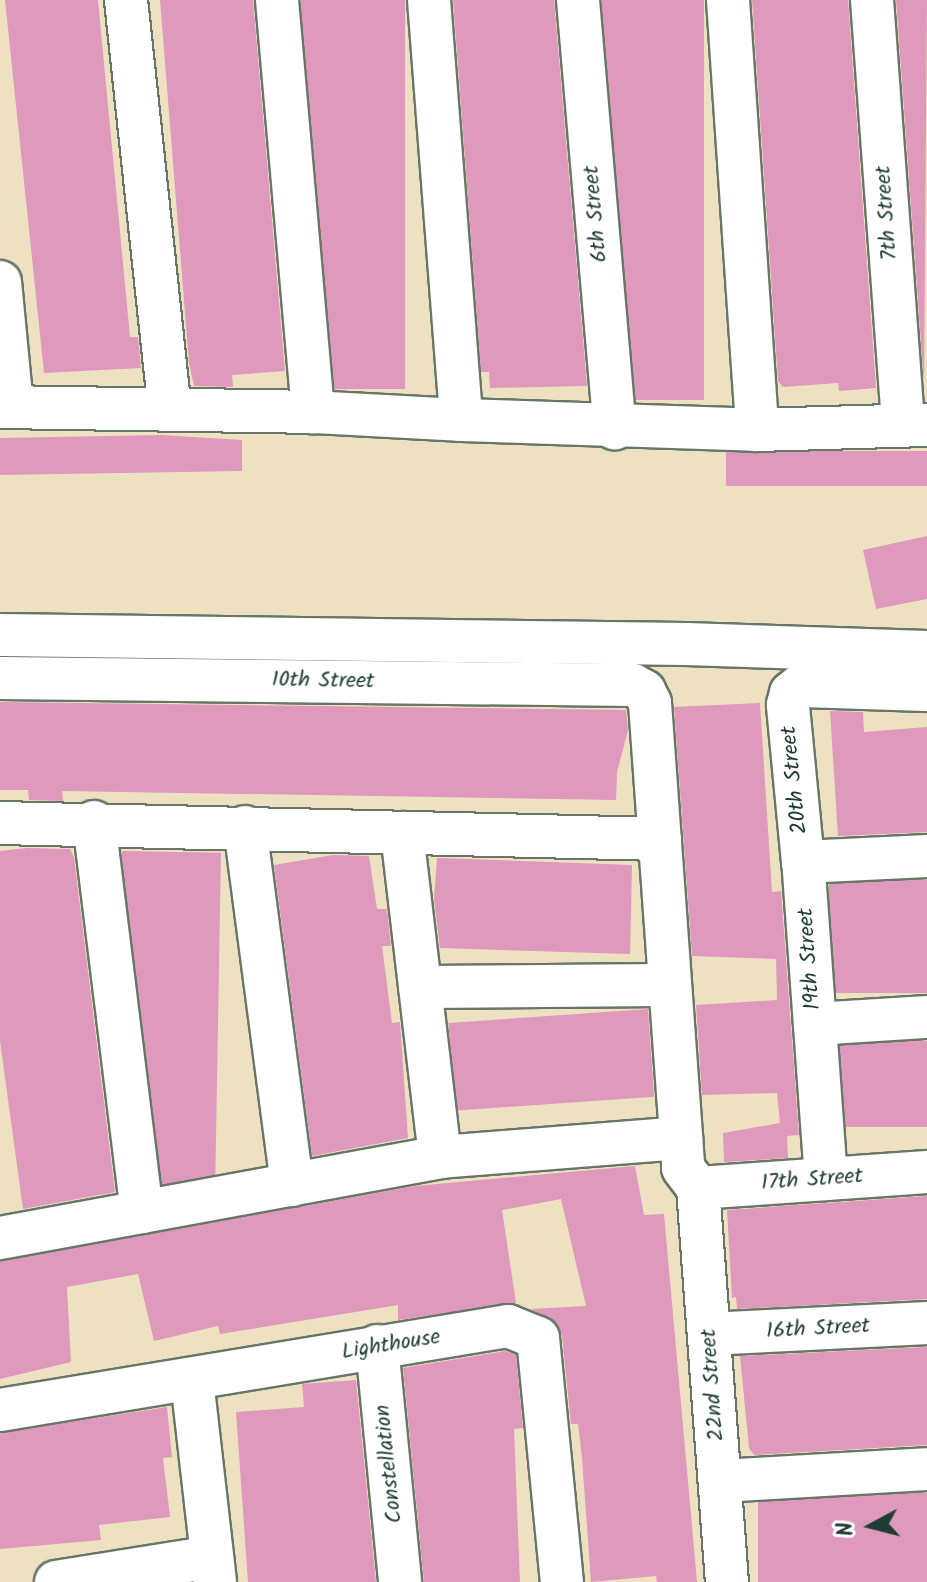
<!DOCTYPE html>
<style>
body{margin:0}
#map{position:relative;width:927px;height:1582px;overflow:hidden;background:#ede1c2;font-family:Kalam,sans-serif}
div>[style]{position:absolute}
.building>*{inset:0;background:#df99bd;transform-origin:0 0}
.roads{filter:drop-shadow(2px 0 #677666) drop-shadow(-2px 0 #677666) drop-shadow(0 2px #677666) drop-shadow(0 -2px #677666)}
.minor>*{height:42px;margin:-21px;padding:0 21px;transform-origin:21px;border-radius:21px;background:#fff}
span{translate:-50% -50%;white-space:nowrap;text-align:center;line-height:1.15;-webkit-text-stroke:7px #fff;paint-order:stroke}
.street-label{font-size:22px;color:#1f3d34}
.north{position:absolute;left:831px;top:1486px;width:80px;height:80px;-webkit-text-stroke:6px #fff;paint-order:stroke;rotate:263deg;font-size:22px;font-weight:700;line-height:32px;text-align:center;color:#1f3d34}
.north::after{content:'';display:block;margin:auto;width:28px;height:36px;background:#1f3d34;clip-path:polygon(50% 0,100% 100%,50% 72%,0 100%)}
</style>
<div id="map">
<div class="building">
<i style="clip-path:polygon(5px 0,98px 0,130px 337px,138px 337px,141px 368px,44px 373px)"></i>
<i style="clip-path:polygon(160px 0,253px 0,285px 371px,232px 375px,233px 387px,194px 386px,189px 363px)"></i>
<i style="left:301px;top:0;width:104px;height:389px"></i>
<i style="clip-path:polygon(453px 0,554px 0,587px 386px,490px 388px,489px 372px,481px 372px)"></i>
<i style="left:602px;top:0;width:102px;height:400px"></i>
<i style="clip-path:polygon(752px 0,848px 0,876px 388px,839px 391px,838px 383px,783px 387px,778px 381px)"></i>
<i style="clip-path:polygon(896px 0,927px 0,924px 384px)"></i>
<i style="clip-path:polygon(161px 435px,242px 440px,242px 471px,0 475px,0 438px)"></i>
<i style="left:927px;top:451px;width:35px;height:201px;rotate:90deg"></i>
<i style="clip-path:polygon(927px 536px,927px 599px,876px 609px,863px 550px)"></i>
<i style="clip-path:polygon(0 702px,626px 710px,628px 730px,617px 772px,616px 800px,62px 791px,63px 801px,29px 800px,28px 790px,0 790px)"></i>
<i style="clip-path:polygon(760px 703px,772px 892px,781px 891px,799px 1135px,787px 1136px,788px 1158px,724px 1162px,723px 1133px,780px 1123px,777px 1093px,702px 1095px,696px 1005px,777px 1000px,776px 959px,692px 956px,674px 707px)"></i>
<i style="clip-path:polygon(830px 711px,863px 712px,864px 732px,927px 727px,927px 832px,838px 836px)"></i>
<i style="clip-path:polygon(27px 848px,70px 849px,74px 857px,115px 1192px,23px 1209px,0 1041px,0 851px)"></i>
<i style="left:122px;top:851px;width:99px;height:336px;rotate:1deg"></i>
<i style="clip-path:polygon(333px 855px,369px 856px,377px 909px,387px 909px,391px 946px,382px 946px,392px 1023px,400px 1022px,408px 1138px,312px 1156px,274px 865px)"></i>
<i style="clip-path:polygon(437px 858px,632px 865px,630px 954px,440px 948px,434px 900px)"></i>
<i style="left:927px;top:880px;width:113px;height:98px;rotate:90deg"></i>
<i style="left:648px;top:1009px;width:88px;height:200px;rotate:86deg"></i>
<i style="left:927px;top:1041px;width:86px;height:87px;rotate:90deg"></i>
<i style="clip-path:polygon(635px 1166px,644px 1215px,664px 1214px,697px 1582px,657px 1582px,656px 1576px,591px 1582px,582px 1458px,578px 1424px,571px 1424px,562px 1336px,557px 1323px,531px 1309px,586px 1306px,561px 1199px,502px 1210px,516px 1303px,398px 1320px,398px 1305px,220px 1334px,218px 1326px,154px 1341px,138px 1274px,67px 1287px,71px 1362px,0 1379px,0 1261px,415px 1186px)"></i>
<i style="clip-path:polygon(927px 1196px,927px 1299px,737px 1309px,736px 1297px,732px 1298px,727px 1210px)"></i>
<i style="clip-path:polygon(927px 1347px,927px 1445px,754px 1455px,749px 1448px,740px 1356px)"></i>
<i style="clip-path:polygon(505px 1351px,516px 1355px,523px 1428px,514px 1429px,520px 1582px,424px 1582px,403px 1368px)"></i>
<i style="clip-path:polygon(356px 1380px,376px 1582px,248px 1582px,236px 1412px,304px 1407px,302px 1384px)"></i>
<i style="clip-path:polygon(167px 1407px,172px 1457px,163px 1458px,170px 1517px,99px 1525px,101px 1540px,0 1549px,0 1433px)"></i>
<i style="left:927px;top:1493px;width:89px;height:169px;rotate:90deg"></i>
</div>
<div class="roads">
<div class="minor">
<i style="left:126px;top:0;width:411px;rotate:83.9deg"></i>
<i style="left:277px;top:0;width:414px;rotate:85deg"></i>
<i style="left:313px;top:412px;width:148px;rotate:3.1deg"></i>
<i style="left:429px;top:0;width:421px;rotate:85.6deg"></i>
<i style="left:461px;top:420px;width:296px;rotate:1.9deg"></i>
<i style="left:578px;top:0;width:430px;rotate:85.1deg"></i>
<i style="left:728px;top:0;width:431px;rotate:86.1deg"></i>
<i style="left:757px;top:430px;width:170px;rotate:-1.7deg"></i>
<i style="left:872px;top:0;width:426px;rotate:85.8deg"></i>
<i style="left:0;top:282px;width:125px;rotate:84.5deg"></i>
<i style="left:0;top:407px;width:313px;rotate:0.9deg"></i>
<i style="left:0;top:635px;width:686px;rotate:0.75deg"></i>
<i style="left:686px;top:644px;width:241px;rotate:1.9deg"></i>
<i style="left:0;top:678px;width:633px;rotate:0.63deg"></i>
<i style="left:633px;top:685px;width:13px;rotate:29deg"></i>
<i style="left:644px;top:691px;width:13px;rotate:63deg"></i>
<i style="left:650px;top:703px;width:466px;rotate:85.9deg"></i>
<i style="left:683px;top:1168px;width:25px;rotate:53deg"></i>
<i style="left:94px;top:822px;width:393px;rotate:83deg"></i>
<i style="left:0;top:823px;width:660px;rotate:1.39deg"></i>
<i style="left:245px;top:827px;width:361px;rotate:82.5deg"></i>
<i style="left:402px;top:833px;width:326px;rotate:83.3deg"></i>
<i style="left:803px;top:862px;width:158px;rotate:-95.5deg"></i>
<i style="left:788px;top:705px;width:12px;rotate:-76deg"></i>
<i style="left:791px;top:693px;width:11px;rotate:-38deg"></i>
<i style="left:800px;top:686px;width:127px;rotate:1.8deg"></i>
<i style="left:420px;top:987px;width:250px;rotate:-0.5deg"></i>
<i style="left:815px;top:1024px;width:112px;rotate:-3.6deg"></i>
<i style="left:826px;top:1179px;width:318px;rotate:-94.1deg"></i>
<i style="left:803px;top:862px;width:124px;rotate:-2.8deg"></i>
<i style="left:698px;top:1188px;width:395px;rotate:85.8deg"></i>
<i style="left:698px;top:1188px;width:230px;rotate:-4deg"></i>
<i style="left:0;top:1238px;width:447px;rotate:-10.4deg"></i>
<i style="left:440px;top:1157px;width:242px;rotate:-4.5deg"></i>
<i style="left:709px;top:1334px;width:218px;rotate:-2.9deg"></i>
<i style="left:377px;top:1346px;width:237px;rotate:84.4deg"></i>
<i style="left:192px;top:1380px;width:203px;rotate:83.5deg"></i>
<i style="left:0;top:1410px;width:515px;rotate:-9.39deg"></i>
<i style="left:508px;top:1326px;width:32px;rotate:22deg"></i>
<i style="left:538px;top:1338px;width:245px;rotate:84.4deg"></i>
<i style="left:720px;top:1481px;width:207px;rotate:-3.3deg"></i>
<i style="left:56px;top:1582px;width:158px;rotate:-9.1deg"></i>
</div>
</div>
<div class="street-label">
<span style="left:887px;top:213px;rotate:-94deg">7th Street</span>
<span style="left:596px;top:214px;rotate:-95deg">6th Street</span>
<span style="left:323px;top:681px;rotate:1deg">10th Street</span>
<span style="left:795px;top:780px;rotate:-96deg">20th Street</span>
<span style="left:810px;top:959px;rotate:-94deg">19th Street</span>
<span style="left:812px;top:1180px;rotate:-4deg">17th Street</span>
<span style="left:818px;top:1329px;rotate:-3deg">16th Street</span>
<span style="left:391px;top:1345px;rotate:-9deg">Lighthouse</span>
<span style="left:713px;top:1385px;rotate:-94deg">22nd Street</span>
<span style="left:389px;top:1464px;rotate:-96deg">Constellation</span>
</div>
<div class="north">N</div>
</div>
